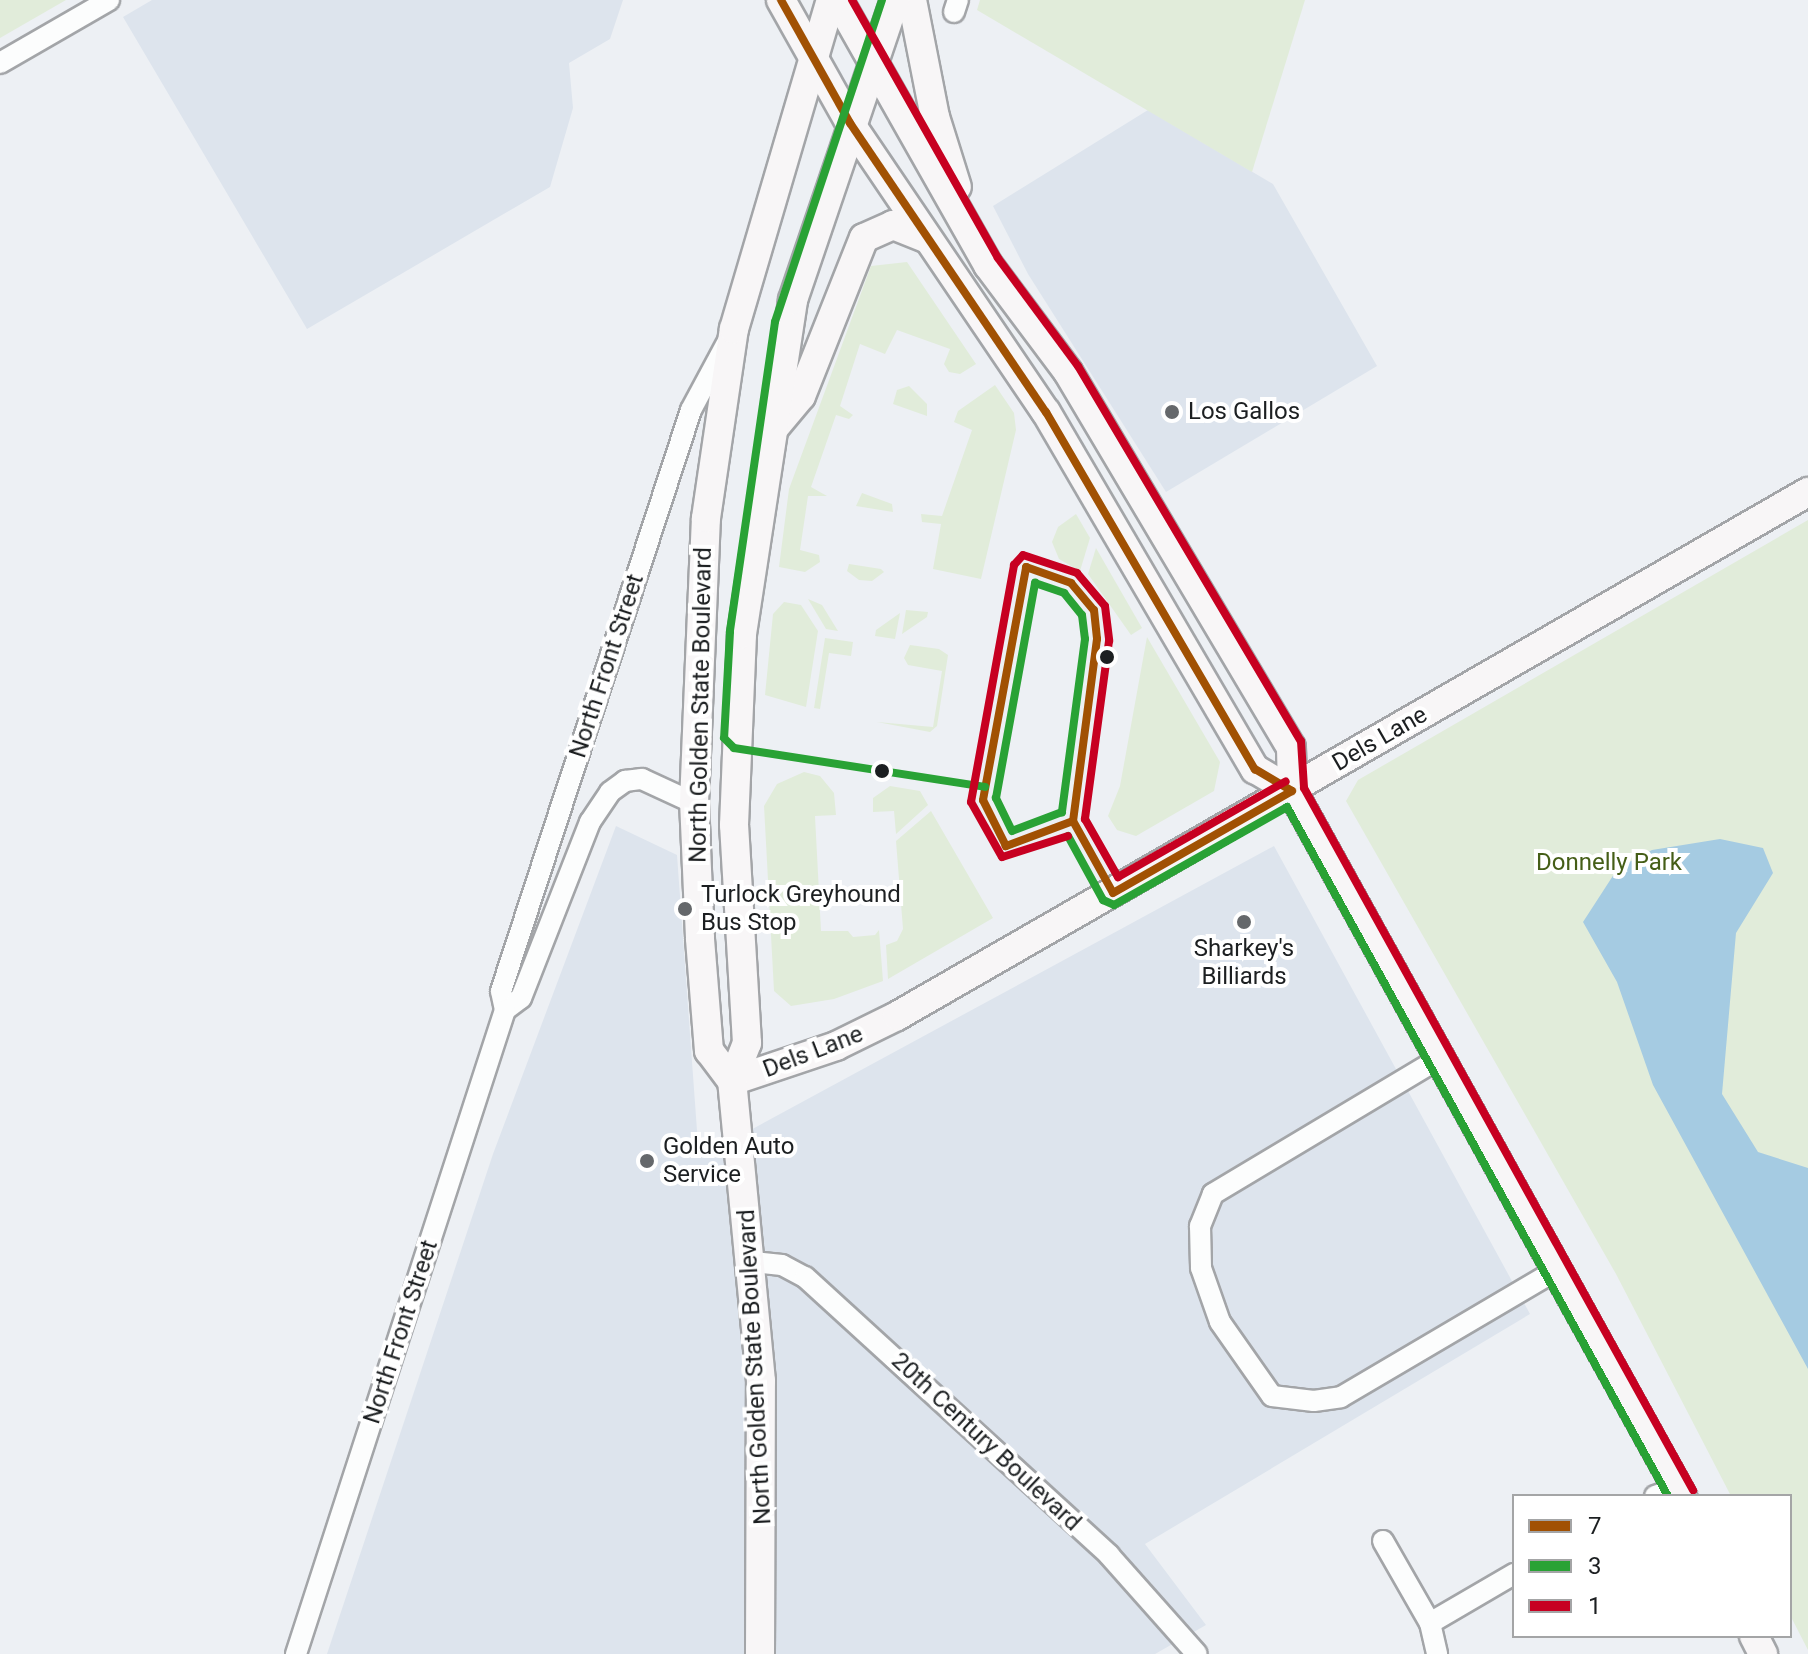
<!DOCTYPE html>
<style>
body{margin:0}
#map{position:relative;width:1808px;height:1654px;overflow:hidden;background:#edf0f4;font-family:Roboto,sans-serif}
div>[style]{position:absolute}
.built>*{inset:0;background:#dde4ed}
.green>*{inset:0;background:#e1ecda}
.water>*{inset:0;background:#a5cbe2}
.roads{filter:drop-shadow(2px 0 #a3a5a8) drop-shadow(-2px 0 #a3a5a8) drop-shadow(0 2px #a3a5a8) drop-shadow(0 -2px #a3a5a8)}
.street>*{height:20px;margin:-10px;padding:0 10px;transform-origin:10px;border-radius:10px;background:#fcfdfd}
.secondary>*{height:28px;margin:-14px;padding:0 14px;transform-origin:14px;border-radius:14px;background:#f8f6f7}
.bus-1>*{height:8px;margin:-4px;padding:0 4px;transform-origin:4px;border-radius:4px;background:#a15103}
.bus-2>*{height:8px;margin:-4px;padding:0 4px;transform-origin:4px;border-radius:4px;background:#29a235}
.bus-3>*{height:8px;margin:-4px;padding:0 4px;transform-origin:4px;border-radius:4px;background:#c70021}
.dots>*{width:22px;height:22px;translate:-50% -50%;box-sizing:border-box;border:4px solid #fff;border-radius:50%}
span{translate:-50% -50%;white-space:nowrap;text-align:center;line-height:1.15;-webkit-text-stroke:8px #fff;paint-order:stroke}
.poi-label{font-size:24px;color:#1c1f21}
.left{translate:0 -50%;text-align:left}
.street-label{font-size:24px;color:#1c1f21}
.park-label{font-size:24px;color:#455e17}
.legend{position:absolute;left:1512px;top:1494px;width:280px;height:144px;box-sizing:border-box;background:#fff;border:2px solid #a4a5a6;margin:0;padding:10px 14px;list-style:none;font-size:24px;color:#1c1f21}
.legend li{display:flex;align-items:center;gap:16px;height:40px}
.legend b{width:40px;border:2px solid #a4a5a6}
</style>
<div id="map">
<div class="built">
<i style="clip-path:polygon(152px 0,623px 0,610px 39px,569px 63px,573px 108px,550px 187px,307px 329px,123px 17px)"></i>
<i style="clip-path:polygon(1148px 110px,1273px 184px,1377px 366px,1166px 492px,1028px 274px,993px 206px)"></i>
<i style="clip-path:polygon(616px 826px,677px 855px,699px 1158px,1274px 846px,1530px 1314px,1145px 1544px,1206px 1625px,1155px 1654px,327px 1654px,493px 1154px)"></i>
</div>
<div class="green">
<i style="clip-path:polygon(0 0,66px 0,0 38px)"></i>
<i style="clip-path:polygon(980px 0,1305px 0,1252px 172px,977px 10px)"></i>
<i style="clip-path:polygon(907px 262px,976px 364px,960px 374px,949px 372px,944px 364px,950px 349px,897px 330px,885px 354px,860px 344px,840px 406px,853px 415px,849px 419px,836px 415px,811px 487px,827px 496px,808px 496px,800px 550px,819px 555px,820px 562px,805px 572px,779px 567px,789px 489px,871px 266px)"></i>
<i style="clip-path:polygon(995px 385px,1014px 413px,1016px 430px,981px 579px,933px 569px,941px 524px,922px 522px,921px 514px,942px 516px,972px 430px,954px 422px,958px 411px)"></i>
<i style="clip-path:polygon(909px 386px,927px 404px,927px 416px,893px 404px,897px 390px)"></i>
<i style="clip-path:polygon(862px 493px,892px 504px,893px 512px,856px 506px)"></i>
<i style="clip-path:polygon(1076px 514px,1090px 538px,1080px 571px,1059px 559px,1052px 542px,1058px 527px)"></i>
<i style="clip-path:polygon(1808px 520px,1808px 1650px,1790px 1615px,1790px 1496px,1731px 1496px,1616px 1274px,1346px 801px,1358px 780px)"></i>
<i style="clip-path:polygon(1096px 548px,1142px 628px,1131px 635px,1088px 574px)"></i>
<i style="clip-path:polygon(849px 564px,881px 569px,884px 572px,872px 581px,859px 580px,847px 571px)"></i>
<i style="clip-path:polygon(808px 599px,822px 605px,838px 631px,826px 629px)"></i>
<i style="clip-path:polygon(784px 602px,801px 605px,818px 631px,806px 707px,765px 695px,773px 614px)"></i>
<i style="clip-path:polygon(906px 610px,928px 612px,927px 617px,902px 634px)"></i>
<i style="clip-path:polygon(900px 613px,895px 639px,875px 636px,876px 630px)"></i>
<i style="clip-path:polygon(1147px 637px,1220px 762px,1214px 791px,1136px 836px,1117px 830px,1108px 816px,1120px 786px)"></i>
<i style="clip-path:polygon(825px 638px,853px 642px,851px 656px,829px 653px,820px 709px,814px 708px)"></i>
<i style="clip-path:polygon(910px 645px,939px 649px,948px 655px,937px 726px,930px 732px,877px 722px,933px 727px,942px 671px,908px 665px,904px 658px)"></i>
<i style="clip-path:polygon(804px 772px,820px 776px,834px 793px,836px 815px,815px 816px,821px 931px,848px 931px,853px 937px,875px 935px,879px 930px,883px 981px,834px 999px,791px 1006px,774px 991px,764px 806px,777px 784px)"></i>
<i style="clip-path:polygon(890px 786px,920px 791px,928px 805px,896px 834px,894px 811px,873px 812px,873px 798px)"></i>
<i style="clip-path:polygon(931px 811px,993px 918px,888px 979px,886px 945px,897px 941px,903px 929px,896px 841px)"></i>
</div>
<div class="water">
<i style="clip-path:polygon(1720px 839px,1763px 848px,1773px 873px,1736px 933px,1722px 1094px,1758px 1152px,1808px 1168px,1808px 1369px,1653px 1085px,1617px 982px,1583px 922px,1618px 868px,1652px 850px)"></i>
</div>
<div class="roads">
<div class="street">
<i style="left:954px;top:12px;width:13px;rotate:-72deg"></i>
<i style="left:0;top:63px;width:126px;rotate:-30deg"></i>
<i style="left:505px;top:1010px;width:20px;rotate:-37deg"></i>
<i style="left:521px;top:998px;width:189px;rotate:-68.6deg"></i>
<i style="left:590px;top:822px;width:36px;rotate:-56deg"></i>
<i style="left:610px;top:792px;width:19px;rotate:-36deg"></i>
<i style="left:625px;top:781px;width:17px;rotate:-7deg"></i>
<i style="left:642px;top:779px;width:57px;rotate:24.8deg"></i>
<i style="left:1440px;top:1058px;width:265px;rotate:149.1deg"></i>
<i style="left:1213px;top:1194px;width:35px;rotate:112deg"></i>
<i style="left:1200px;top:1226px;width:42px;rotate:88.6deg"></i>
<i style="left:1201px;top:1268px;width:57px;rotate:70.6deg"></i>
<i style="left:1220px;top:1322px;width:90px;rotate:54.9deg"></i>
<i style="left:1272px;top:1396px;width:42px;rotate:6.8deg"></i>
<i style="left:1314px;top:1401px;width:27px;rotate:-8deg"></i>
<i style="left:1341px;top:1397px;width:252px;rotate:-30.5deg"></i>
<i style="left:753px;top:1262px;width:29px;rotate:6deg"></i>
<i style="left:782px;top:1265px;width:26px;rotate:28deg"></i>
<i style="left:805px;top:1277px;width:412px;rotate:42.4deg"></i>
<i style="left:1109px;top:1555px;width:132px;rotate:48.4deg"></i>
<i style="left:1655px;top:1496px;width:24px;rotate:-19deg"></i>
<i style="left:1383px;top:1541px;width:95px;rotate:60.2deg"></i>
<i style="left:1430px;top:1623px;width:32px;rotate:77deg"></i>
<i style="left:1430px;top:1623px;width:97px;rotate:-30.3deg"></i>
<i style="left:296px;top:1654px;width:677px;rotate:-72.02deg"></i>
<i style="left:505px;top:1010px;width:19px;rotate:-102deg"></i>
<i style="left:501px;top:991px;width:611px;rotate:-71.89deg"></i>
<i style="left:691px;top:410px;width:76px;rotate:-61.8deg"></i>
</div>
<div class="secondary">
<i style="left:781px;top:0;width:141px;rotate:60.7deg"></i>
<i style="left:850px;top:123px;width:349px;rotate:55.9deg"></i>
<i style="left:1046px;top:412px;width:414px;rotate:59.7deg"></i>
<i style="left:1255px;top:769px;width:43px;rotate:30.7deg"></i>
<i style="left:838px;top:0;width:305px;rotate:60.5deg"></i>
<i style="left:988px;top:265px;width:134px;rotate:53.2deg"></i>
<i style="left:1068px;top:372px;width:436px;rotate:59.3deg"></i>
<i style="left:1291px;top:747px;width:44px;rotate:88.7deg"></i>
<i style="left:1292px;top:791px;width:806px;rotate:61.05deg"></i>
<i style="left:912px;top:0;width:119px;rotate:78.9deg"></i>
<i style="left:935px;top:117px;width:73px;rotate:72.6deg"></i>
<i style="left:775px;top:427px;width:40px;rotate:-50deg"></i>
<i style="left:801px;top:396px;width:170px;rotate:-68.3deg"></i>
<i style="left:864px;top:238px;width:32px;rotate:-24deg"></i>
<i style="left:893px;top:225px;width:35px;rotate:22deg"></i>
<i style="left:732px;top:1081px;width:110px;rotate:-18.6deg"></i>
<i style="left:836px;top:1046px;width:68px;rotate:-26.2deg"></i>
<i style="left:897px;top:1016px;width:1051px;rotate:-29.91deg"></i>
<i style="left:732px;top:1081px;width:38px;rotate:-127deg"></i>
<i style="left:709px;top:1051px;width:113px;rotate:-94.6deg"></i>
<i style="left:700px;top:938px;width:135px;rotate:-92.5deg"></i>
<i style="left:694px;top:803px;width:285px;rotate:-87.6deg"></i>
<i style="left:706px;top:518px;width:191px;rotate:-81.6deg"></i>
<i style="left:734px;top:329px;width:343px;rotate:-73.6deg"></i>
<i style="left:1754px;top:1636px;width:20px;rotate:63deg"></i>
<i style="left:760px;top:1654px;width:273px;rotate:-89.8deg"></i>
<i style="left:761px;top:1381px;width:301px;rotate:-95.5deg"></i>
<i style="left:732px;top:1081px;width:41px;rotate:-68.5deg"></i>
<i style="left:747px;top:1043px;width:218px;rotate:-93.4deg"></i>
<i style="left:734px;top:825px;width:191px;rotate:-87.6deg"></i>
<i style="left:742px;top:634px;width:338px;rotate:-81.3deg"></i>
<i style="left:793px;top:300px;width:317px;rotate:-71.2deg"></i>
</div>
</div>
<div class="bus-1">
<i style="left:781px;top:0;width:141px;rotate:60.7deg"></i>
<i style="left:850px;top:123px;width:349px;rotate:55.9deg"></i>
<i style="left:1046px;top:412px;width:414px;rotate:59.7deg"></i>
<i style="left:1255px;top:769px;width:43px;rotate:30.7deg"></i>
<i style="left:1026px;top:567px;width:48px;rotate:19.6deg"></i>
<i style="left:1071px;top:583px;width:35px;rotate:50deg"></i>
<i style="left:1094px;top:610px;width:29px;rotate:84deg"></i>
<i style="left:1097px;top:639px;width:184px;rotate:97.5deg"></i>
<i style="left:1073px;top:821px;width:72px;rotate:159.5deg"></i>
<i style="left:1006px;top:846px;width:51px;rotate:-116.6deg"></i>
<i style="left:983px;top:800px;width:237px;rotate:-79.5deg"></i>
<i style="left:1073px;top:821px;width:82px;rotate:60.9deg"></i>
<i style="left:1113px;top:893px;width:206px;rotate:-29.7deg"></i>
</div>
<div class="bus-2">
<i style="left:882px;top:0;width:339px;rotate:108.4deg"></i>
<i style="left:775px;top:322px;width:313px;rotate:98.3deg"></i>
<i style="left:730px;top:632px;width:106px;rotate:93.2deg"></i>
<i style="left:724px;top:738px;width:14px;rotate:45deg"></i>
<i style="left:734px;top:748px;width:254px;rotate:8.8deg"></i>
<i style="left:1035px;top:583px;width:31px;rotate:19deg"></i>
<i style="left:1064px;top:593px;width:28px;rotate:51deg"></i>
<i style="left:1082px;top:615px;width:24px;rotate:83deg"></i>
<i style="left:1085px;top:639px;width:175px;rotate:97.6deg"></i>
<i style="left:1062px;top:812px;width:53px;rotate:159.2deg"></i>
<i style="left:1012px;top:831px;width:37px;rotate:-116deg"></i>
<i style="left:996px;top:798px;width:219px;rotate:-79.7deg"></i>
<i style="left:1068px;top:836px;width:73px;rotate:61.3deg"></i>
<i style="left:1103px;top:900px;width:12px;rotate:24deg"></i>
<i style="left:1114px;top:905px;width:199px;rotate:-29.5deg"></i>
<i style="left:1287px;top:807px;width:787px;rotate:61.06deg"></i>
</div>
<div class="bus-3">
<i style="left:852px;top:0;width:296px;rotate:60.5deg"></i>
<i style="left:998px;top:258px;width:134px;rotate:53.5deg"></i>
<i style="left:1078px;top:366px;width:436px;rotate:59.3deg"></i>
<i style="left:1301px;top:741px;width:47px;rotate:86.3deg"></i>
<i style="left:1304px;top:788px;width:803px;rotate:61.01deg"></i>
<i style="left:1068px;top:836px;width:69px;rotate:162.3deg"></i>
<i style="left:1002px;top:857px;width:63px;rotate:-119.4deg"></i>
<i style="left:971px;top:802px;width:241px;rotate:-79.7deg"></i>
<i style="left:1014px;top:565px;width:13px;rotate:-48deg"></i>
<i style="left:1023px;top:555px;width:57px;rotate:18.4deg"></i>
<i style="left:1077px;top:573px;width:43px;rotate:49.7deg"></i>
<i style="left:1105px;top:606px;width:35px;rotate:83deg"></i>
<i style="left:1109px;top:641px;width:180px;rotate:97.7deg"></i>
<i style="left:1085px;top:819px;width:67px;rotate:60.4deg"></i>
<i style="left:1118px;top:877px;width:193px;rotate:-29.7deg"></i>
</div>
<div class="dots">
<i style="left:1172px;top:412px;background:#65686b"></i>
<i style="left:1107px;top:657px;background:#1c1f21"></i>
<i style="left:882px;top:771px;background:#1c1f21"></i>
<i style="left:685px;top:909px;background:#65686b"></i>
<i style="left:1244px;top:922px;background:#65686b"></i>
<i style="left:647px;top:1161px;background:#65686b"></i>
</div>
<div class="poi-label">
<span class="left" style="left:1188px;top:412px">Los Gallos</span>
<span class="left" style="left:701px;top:909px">Turlock Greyhound<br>Bus Stop</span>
<span style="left:1244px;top:963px">Sharkey's<br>Billiards</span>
<span class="left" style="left:663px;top:1161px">Golden Auto<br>Service</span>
</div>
<div class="street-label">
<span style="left:607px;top:666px;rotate:-72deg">North Front Street</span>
<span style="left:701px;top:705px;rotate:-89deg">North Golden State Boulevard</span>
<span style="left:1380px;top:739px;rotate:-30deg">Dels Lane</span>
<span style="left:813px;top:1052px;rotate:-21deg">Dels Lane</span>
<span style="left:401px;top:1332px;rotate:-72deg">North Front Street</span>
<span style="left:755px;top:1367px;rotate:-93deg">North Golden State Boulevard</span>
<span style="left:986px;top:1442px;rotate:43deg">20th Century Boulevard</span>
</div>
<div class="park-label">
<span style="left:1609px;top:863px">Donnelly Park</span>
</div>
<ul class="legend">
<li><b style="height:10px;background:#a15103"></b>7</li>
<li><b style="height:10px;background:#29a235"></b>3</li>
<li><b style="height:10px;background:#c70021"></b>1</li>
</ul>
</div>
